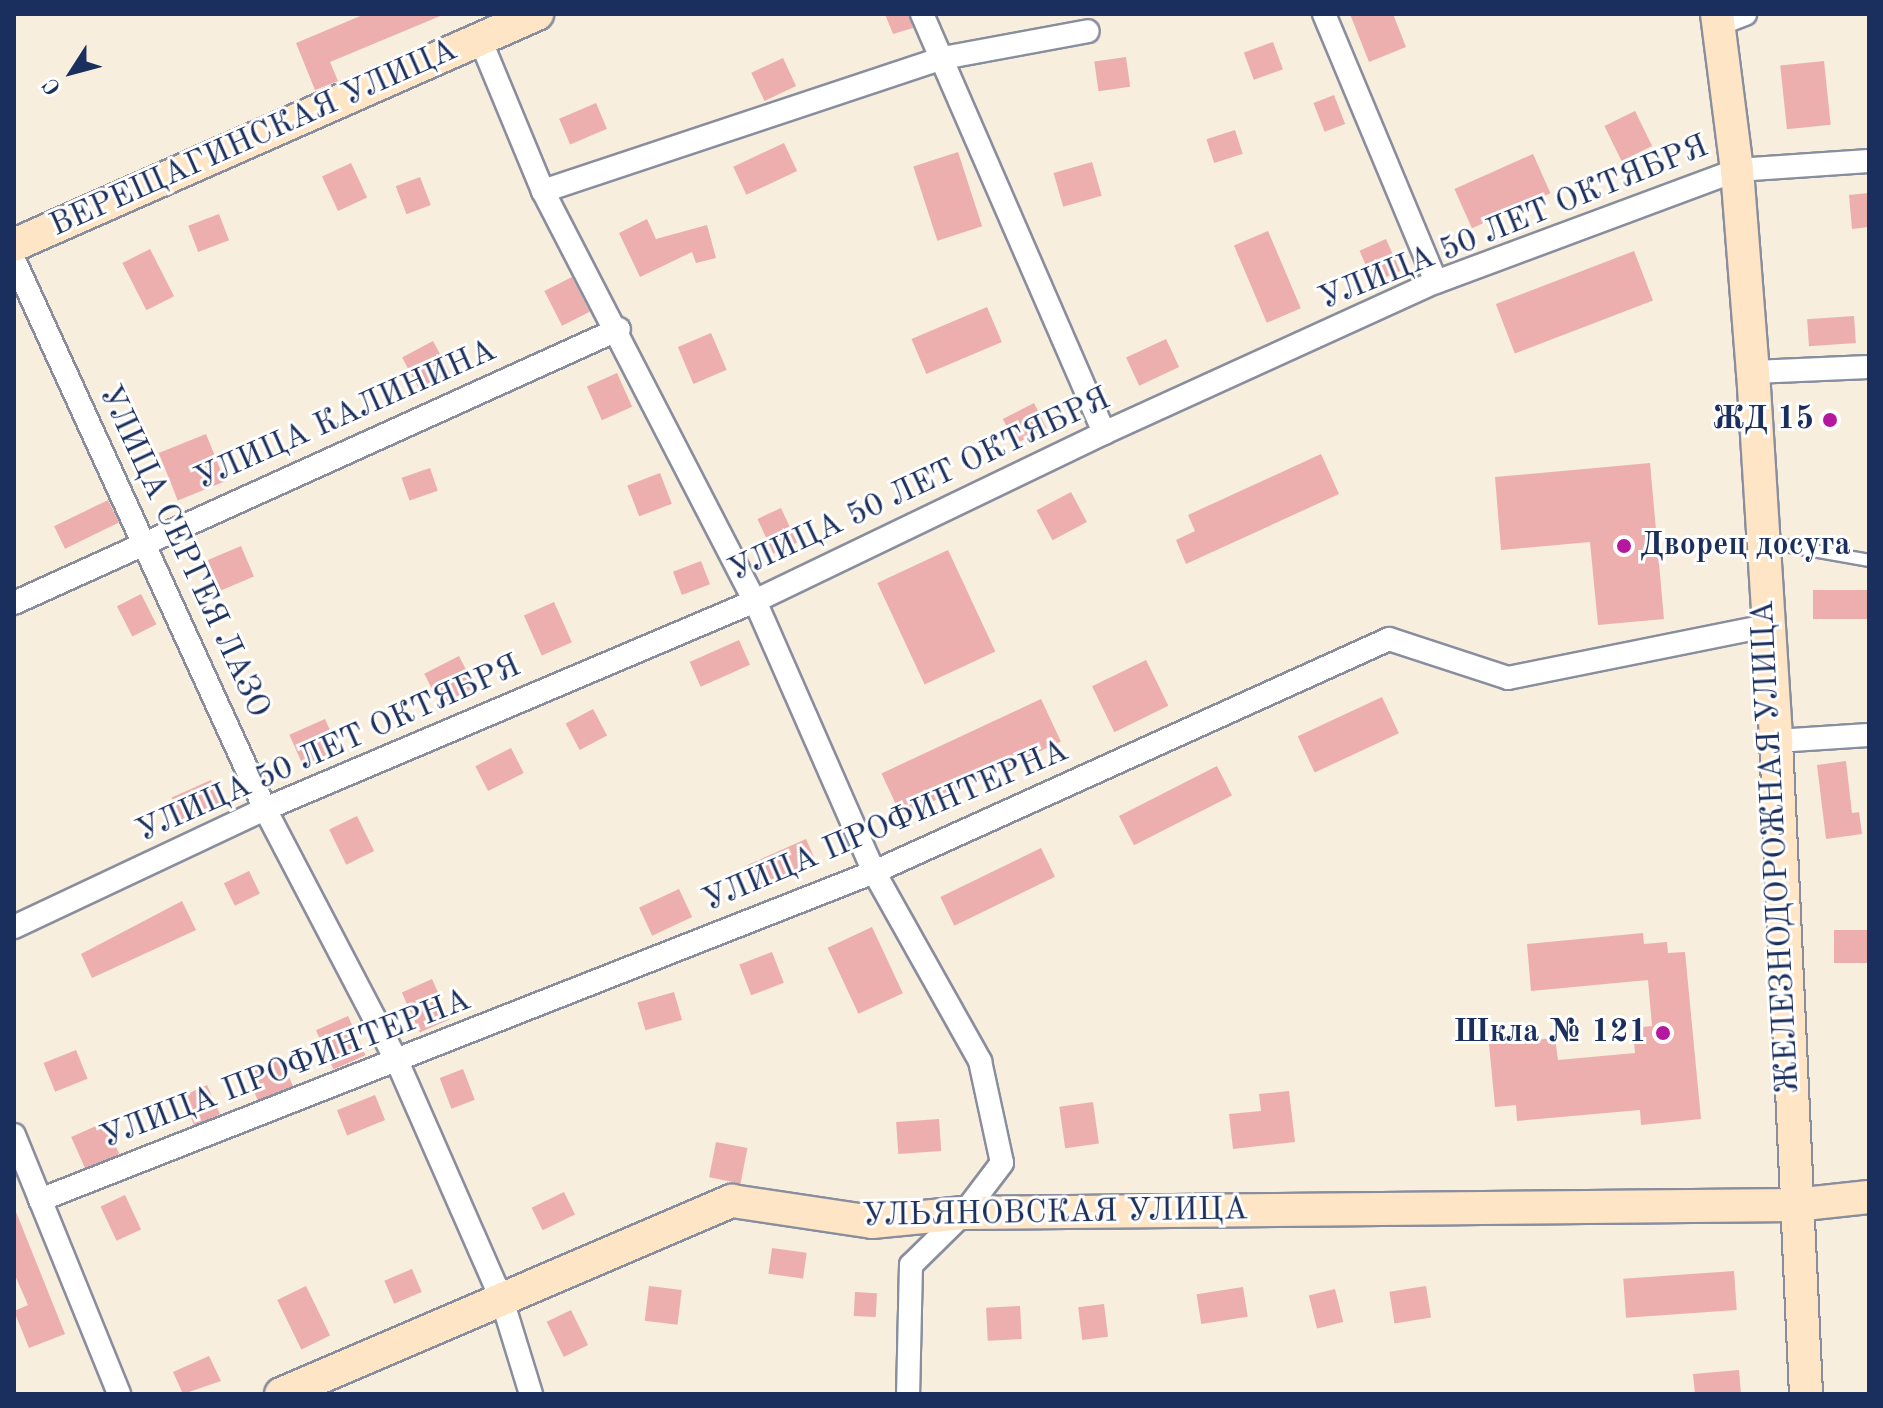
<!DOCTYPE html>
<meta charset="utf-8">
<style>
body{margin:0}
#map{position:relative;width:1883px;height:1408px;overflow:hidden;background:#f7eede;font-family:"Old Standard TT",serif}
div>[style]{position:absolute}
.building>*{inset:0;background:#ecafad;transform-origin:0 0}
.roads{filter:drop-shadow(2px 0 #898e9e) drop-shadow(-2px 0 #898e9e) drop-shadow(0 2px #898e9e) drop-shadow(0 -2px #898e9e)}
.lane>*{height:11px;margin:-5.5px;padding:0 5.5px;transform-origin:5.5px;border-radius:5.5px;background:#fff}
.street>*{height:22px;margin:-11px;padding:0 11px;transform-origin:11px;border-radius:11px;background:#fff}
.secondary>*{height:32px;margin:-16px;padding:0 16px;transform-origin:16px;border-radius:16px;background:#fde5c5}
.dots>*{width:22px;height:22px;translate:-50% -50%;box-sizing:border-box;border:4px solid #fff;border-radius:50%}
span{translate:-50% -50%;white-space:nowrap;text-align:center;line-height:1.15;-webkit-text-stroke:6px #fff;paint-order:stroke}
.street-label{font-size:32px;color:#1b2f5e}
.poi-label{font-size:32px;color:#1b2f5e;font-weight:700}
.right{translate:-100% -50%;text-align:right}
.left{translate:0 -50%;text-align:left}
.frame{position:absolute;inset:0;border:16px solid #1b2f5e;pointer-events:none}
.north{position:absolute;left:32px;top:32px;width:80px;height:80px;-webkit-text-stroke:6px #fff;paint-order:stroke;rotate:234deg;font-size:22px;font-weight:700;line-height:32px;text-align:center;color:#1b2f5e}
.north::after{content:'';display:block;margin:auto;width:28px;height:36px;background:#1b2f5e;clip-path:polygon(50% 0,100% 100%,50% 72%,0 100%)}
</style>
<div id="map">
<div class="building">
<i style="clip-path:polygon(365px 14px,445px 14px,330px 62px,338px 81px,315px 90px,296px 43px)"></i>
<i style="clip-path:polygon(885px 14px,908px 14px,913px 28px,893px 34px)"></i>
<i style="clip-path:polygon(1350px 14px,1393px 14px,1406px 47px,1369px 62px)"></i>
<i style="left:1273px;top:42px;width:29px;height:31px;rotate:70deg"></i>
<i style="left:1126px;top:57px;width:30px;height:32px;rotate:82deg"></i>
<i style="left:783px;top:58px;width:31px;height:35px;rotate:65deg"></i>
<i style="left:1824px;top:61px;width:64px;height:44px;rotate:84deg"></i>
<i style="left:1334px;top:95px;width:31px;height:22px;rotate:69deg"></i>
<i style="left:596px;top:103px;width:28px;height:40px;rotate:67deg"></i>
<i style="left:1635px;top:111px;width:39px;height:34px;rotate:64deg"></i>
<i style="left:1235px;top:130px;width:25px;height:30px;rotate:72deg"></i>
<i style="left:784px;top:143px;width:31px;height:56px;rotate:65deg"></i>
<i style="left:958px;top:152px;width:78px;height:47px;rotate:72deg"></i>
<i style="left:1533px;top:154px;width:43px;height:86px;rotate:66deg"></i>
<i style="left:1092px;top:162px;width:35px;height:40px;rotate:74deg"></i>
<i style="left:351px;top:163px;width:38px;height:32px;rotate:65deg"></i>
<i style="left:420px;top:177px;width:30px;height:26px;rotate:69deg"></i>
<i style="clip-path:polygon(1869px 193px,1869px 227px,1852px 229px,1849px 195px)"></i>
<i style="left:219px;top:214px;width:28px;height:33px;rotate:69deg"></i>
<i style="clip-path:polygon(647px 219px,656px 239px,707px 225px,716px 258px,696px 263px,692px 252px,640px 277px,619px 233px)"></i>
<i style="left:1268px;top:231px;width:84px;height:37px;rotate:67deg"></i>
<i style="left:1386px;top:239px;width:35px;height:29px;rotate:66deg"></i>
<i style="left:150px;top:249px;width:53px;height:31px;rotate:63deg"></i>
<i style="left:1634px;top:251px;width:53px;height:148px;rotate:69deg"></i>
<i style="left:572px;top:277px;width:39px;height:31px;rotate:63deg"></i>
<i style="left:987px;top:307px;width:38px;height:82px;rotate:67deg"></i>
<i style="left:1854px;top:316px;width:27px;height:47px;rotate:86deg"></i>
<i style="left:711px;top:333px;width:40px;height:36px;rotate:67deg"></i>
<i style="left:1166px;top:339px;width:31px;height:44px;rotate:65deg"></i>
<i style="left:433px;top:341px;width:38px;height:35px;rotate:62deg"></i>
<i style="left:617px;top:373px;width:37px;height:33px;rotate:66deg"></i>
<i style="left:1034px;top:403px;width:28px;height:35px;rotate:63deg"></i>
<i style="left:206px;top:434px;width:51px;height:51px;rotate:68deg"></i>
<i style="clip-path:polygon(1321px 454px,1339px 494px,1186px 564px,1176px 540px,1195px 531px,1188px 515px)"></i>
<i style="clip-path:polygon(1650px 463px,1664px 619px,1598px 625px,1590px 542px,1501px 550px,1495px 477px)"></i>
<i style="left:430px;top:468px;width:24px;height:30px;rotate:71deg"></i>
<i style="left:660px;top:473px;width:33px;height:35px;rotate:69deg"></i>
<i style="left:1071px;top:492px;width:34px;height:39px;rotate:62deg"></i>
<i style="left:108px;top:500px;width:25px;height:60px;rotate:64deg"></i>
<i style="left:781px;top:508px;width:38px;height:26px;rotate:65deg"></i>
<i style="left:241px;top:546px;width:33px;height:36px;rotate:67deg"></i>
<i style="left:948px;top:550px;width:112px;height:78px;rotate:65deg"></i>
<i style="left:701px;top:561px;width:25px;height:30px;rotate:69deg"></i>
<i style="left:1869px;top:590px;width:29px;height:56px;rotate:90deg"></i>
<i style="left:141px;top:594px;width:34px;height:27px;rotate:63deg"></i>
<i style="left:554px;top:602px;width:44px;height:33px;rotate:66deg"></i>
<i style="left:739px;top:640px;width:27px;height:54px;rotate:66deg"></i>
<i style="left:459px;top:656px;width:35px;height:39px;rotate:63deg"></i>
<i style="left:1146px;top:660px;width:51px;height:60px;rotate:64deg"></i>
<i style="left:1382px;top:697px;width:40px;height:93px;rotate:65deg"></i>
<i style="left:1041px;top:699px;width:47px;height:176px;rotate:65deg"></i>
<i style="left:593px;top:709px;width:30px;height:31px;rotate:62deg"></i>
<i style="left:325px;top:719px;width:34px;height:39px;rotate:66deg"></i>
<i style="left:511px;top:748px;width:28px;height:40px;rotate:63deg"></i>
<i style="clip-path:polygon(1846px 761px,1852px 813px,1859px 812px,1862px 834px,1826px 839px,1817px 765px)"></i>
<i style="left:1217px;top:766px;width:33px;height:110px;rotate:63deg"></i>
<i style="left:211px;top:780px;width:24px;height:43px;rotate:66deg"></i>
<i style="left:357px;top:816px;width:39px;height:31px;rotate:64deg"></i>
<i style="left:806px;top:839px;width:27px;height:64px;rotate:66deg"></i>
<i style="left:1041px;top:848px;width:32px;height:112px;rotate:64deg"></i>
<i style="left:249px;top:871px;width:25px;height:28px;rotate:64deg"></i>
<i style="left:679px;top:889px;width:31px;height:44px;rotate:65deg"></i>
<i style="clip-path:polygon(182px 901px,196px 930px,92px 978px,81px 954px)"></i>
<i style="left:872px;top:927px;width:73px;height:49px;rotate:65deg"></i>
<i style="left:1869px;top:930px;width:33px;height:35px;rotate:90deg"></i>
<i style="clip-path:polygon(1643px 933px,1644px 944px,1667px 942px,1668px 953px,1685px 952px,1701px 1119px,1641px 1125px,1640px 1110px,1517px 1121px,1516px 1105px,1495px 1107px,1489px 1044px,1555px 1038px,1558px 1060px,1635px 1053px,1633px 1028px,1652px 1026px,1648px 980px,1531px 991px,1527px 944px)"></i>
<i style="left:772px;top:952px;width:33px;height:35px;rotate:69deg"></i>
<i style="left:432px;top:979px;width:44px;height:33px;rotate:66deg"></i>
<i style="left:674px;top:992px;width:29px;height:38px;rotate:74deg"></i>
<i style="left:348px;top:1016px;width:43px;height:35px;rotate:66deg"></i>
<i style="left:76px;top:1050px;width:31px;height:35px;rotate:68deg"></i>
<i style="left:281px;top:1059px;width:30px;height:38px;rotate:66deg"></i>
<i style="left:463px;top:1069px;width:33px;height:25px;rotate:69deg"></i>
<i style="left:207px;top:1085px;width:32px;height:28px;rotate:66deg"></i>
<i style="clip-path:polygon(1289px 1091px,1295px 1142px,1233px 1149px,1229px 1114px,1261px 1111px,1259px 1094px)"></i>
<i style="left:375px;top:1095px;width:27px;height:41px;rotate:68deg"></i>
<i style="left:1093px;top:1102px;width:42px;height:34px;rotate:82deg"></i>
<i style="left:939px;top:1119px;width:32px;height:43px;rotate:86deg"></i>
<i style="left:105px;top:1122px;width:35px;height:37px;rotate:66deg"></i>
<i style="left:716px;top:1142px;width:32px;height:36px;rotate:11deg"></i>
<i style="left:564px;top:1192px;width:25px;height:36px;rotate:64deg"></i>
<i style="left:125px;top:1195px;width:38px;height:27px;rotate:65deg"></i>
<i style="clip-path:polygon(14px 1207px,65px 1334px,29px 1348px,14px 1311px,28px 1305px,14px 1273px)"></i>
<i style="left:772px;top:1248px;width:35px;height:26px;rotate:8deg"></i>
<i style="left:412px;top:1269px;width:25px;height:30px;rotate:67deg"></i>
<i style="left:1734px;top:1271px;width:39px;height:111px;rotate:86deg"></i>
<i style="left:306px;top:1286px;width:55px;height:32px;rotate:64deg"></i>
<i style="left:649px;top:1286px;width:33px;height:35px;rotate:7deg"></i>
<i style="left:1426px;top:1286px;width:32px;height:37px;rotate:81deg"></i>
<i style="left:1243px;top:1287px;width:30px;height:47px;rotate:81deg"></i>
<i style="left:1335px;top:1289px;width:34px;height:27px;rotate:76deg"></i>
<i style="left:855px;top:1292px;width:22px;height:24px;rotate:3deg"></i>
<i style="left:1104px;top:1304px;width:33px;height:26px;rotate:83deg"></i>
<i style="left:1020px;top:1306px;width:33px;height:34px;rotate:87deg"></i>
<i style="left:571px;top:1310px;width:39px;height:27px;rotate:64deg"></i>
<i style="clip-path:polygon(209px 1356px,221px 1381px,183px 1394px,173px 1372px)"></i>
<i style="clip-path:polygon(1739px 1370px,1741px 1394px,1695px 1394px,1693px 1374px)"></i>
</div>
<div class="roads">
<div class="lane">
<i style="left:1767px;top:542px;width:104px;rotate:10deg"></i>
</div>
<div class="street">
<i style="left:922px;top:14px;width:457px;rotate:66.5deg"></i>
<i style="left:1324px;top:14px;width:290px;rotate:67.3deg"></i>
<i style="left:1719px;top:24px;width:28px;rotate:-21deg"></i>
<i style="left:480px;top:39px;width:165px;rotate:67.5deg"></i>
<i style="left:543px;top:191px;width:462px;rotate:62.7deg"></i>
<i style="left:755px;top:601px;width:296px;rotate:66.3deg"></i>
<i style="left:874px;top:872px;width:217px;rotate:60.7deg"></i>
<i style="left:980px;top:1061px;width:104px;rotate:77.8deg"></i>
<i style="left:1002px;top:1163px;width:63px;rotate:127.2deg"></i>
<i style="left:964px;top:1213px;width:74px;rotate:135.5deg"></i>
<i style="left:911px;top:1265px;width:129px;rotate:91.3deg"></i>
<i style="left:543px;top:191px;width:422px;rotate:-18.4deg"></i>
<i style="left:943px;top:58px;width:147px;rotate:-10.5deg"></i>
<i style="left:14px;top:260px;width:604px;rotate:65.43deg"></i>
<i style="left:265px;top:809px;width:284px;rotate:62.4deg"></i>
<i style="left:397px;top:1061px;width:264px;rotate:66.3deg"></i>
<i style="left:503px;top:1303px;width:95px;rotate:72.9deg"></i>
<i style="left:1753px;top:372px;width:116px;rotate:-2.5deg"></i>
<i style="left:14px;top:603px;width:664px;rotate:-24.37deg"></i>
<i style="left:1776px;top:741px;width:93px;rotate:-3.7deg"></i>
<i style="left:14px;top:927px;width:277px;rotate:-25.2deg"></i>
<i style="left:265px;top:809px;width:532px;rotate:-23deg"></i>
<i style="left:755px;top:601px;width:387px;rotate:-25.7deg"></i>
<i style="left:1104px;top:433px;width:365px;rotate:-24.5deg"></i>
<i style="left:1436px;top:282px;width:321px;rotate:-20.4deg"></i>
<i style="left:1737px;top:170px;width:132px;rotate:-3.9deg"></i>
<i style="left:14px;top:1135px;width:279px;rotate:67.9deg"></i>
<i style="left:40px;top:1200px;width:896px;rotate:-21.47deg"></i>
<i style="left:874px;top:872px;width:565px;rotate:-24.34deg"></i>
<i style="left:1389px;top:639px;width:125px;rotate:18.1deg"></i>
<i style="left:1508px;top:678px;width:262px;rotate:-11.4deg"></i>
</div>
<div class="secondary">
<i style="left:1717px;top:14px;width:157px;rotate:82.7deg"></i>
<i style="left:1737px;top:170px;width:203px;rotate:85.5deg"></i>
<i style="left:1753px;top:372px;width:370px;rotate:86.4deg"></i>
<i style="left:1776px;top:741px;width:654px;rotate:87.37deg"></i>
<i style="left:14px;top:245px;width:572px;rotate:-23.83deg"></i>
<i style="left:281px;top:1394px;width:491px;rotate:-23.2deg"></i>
<i style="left:732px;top:1201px;width:142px;rotate:8.5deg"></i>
<i style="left:872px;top:1222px;width:92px;rotate:-5.6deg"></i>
<i style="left:964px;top:1213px;width:831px;rotate:-0.55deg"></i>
<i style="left:1795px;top:1205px;width:74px;rotate:-6.2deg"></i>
</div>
</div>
<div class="dots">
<i style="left:1830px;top:420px;background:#b5179e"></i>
<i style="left:1624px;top:546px;background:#b5179e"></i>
<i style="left:1663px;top:1033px;background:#b5179e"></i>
</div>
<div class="street-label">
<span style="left:254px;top:139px;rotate:-24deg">ВЕРЕЩАГИНСКАЯ УЛИЦА</span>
<span style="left:1514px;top:224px;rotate:-22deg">УЛИЦА 50 ЛЕТ ОКТЯБРЯ</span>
<span style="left:346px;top:416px;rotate:-24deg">УЛИЦА КАЛИНИНА</span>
<span style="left:920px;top:486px;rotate:-25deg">УЛИЦА 50 ЛЕТ ОКТЯБРЯ</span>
<span style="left:183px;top:552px;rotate:65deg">УЛИЦА СЕРГЕЯ ЛАЗО</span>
<span style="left:329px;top:750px;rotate:-24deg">УЛИЦА 50 ЛЕТ ОКТЯБРЯ</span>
<span style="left:886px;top:827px;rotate:-23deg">УЛИЦА ПРОФИНТЕРНА</span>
<span style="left:1777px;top:847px;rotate:-93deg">ЖЕЛЕЗНОДОРОЖНАЯ УЛИЦА</span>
<span style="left:286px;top:1070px;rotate:-21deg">УЛИЦА ПРОФИНТЕРНА</span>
<span style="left:1055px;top:1214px;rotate:-1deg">УЛЬЯНОВСКАЯ УЛИЦА</span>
</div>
<div class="poi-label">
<span class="right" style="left:1814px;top:420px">ЖД 15</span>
<span class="left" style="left:1640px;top:546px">Дворец досуга</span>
<span class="right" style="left:1647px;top:1033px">Шкла № 121</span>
</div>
<div class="frame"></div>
<div class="north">С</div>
</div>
